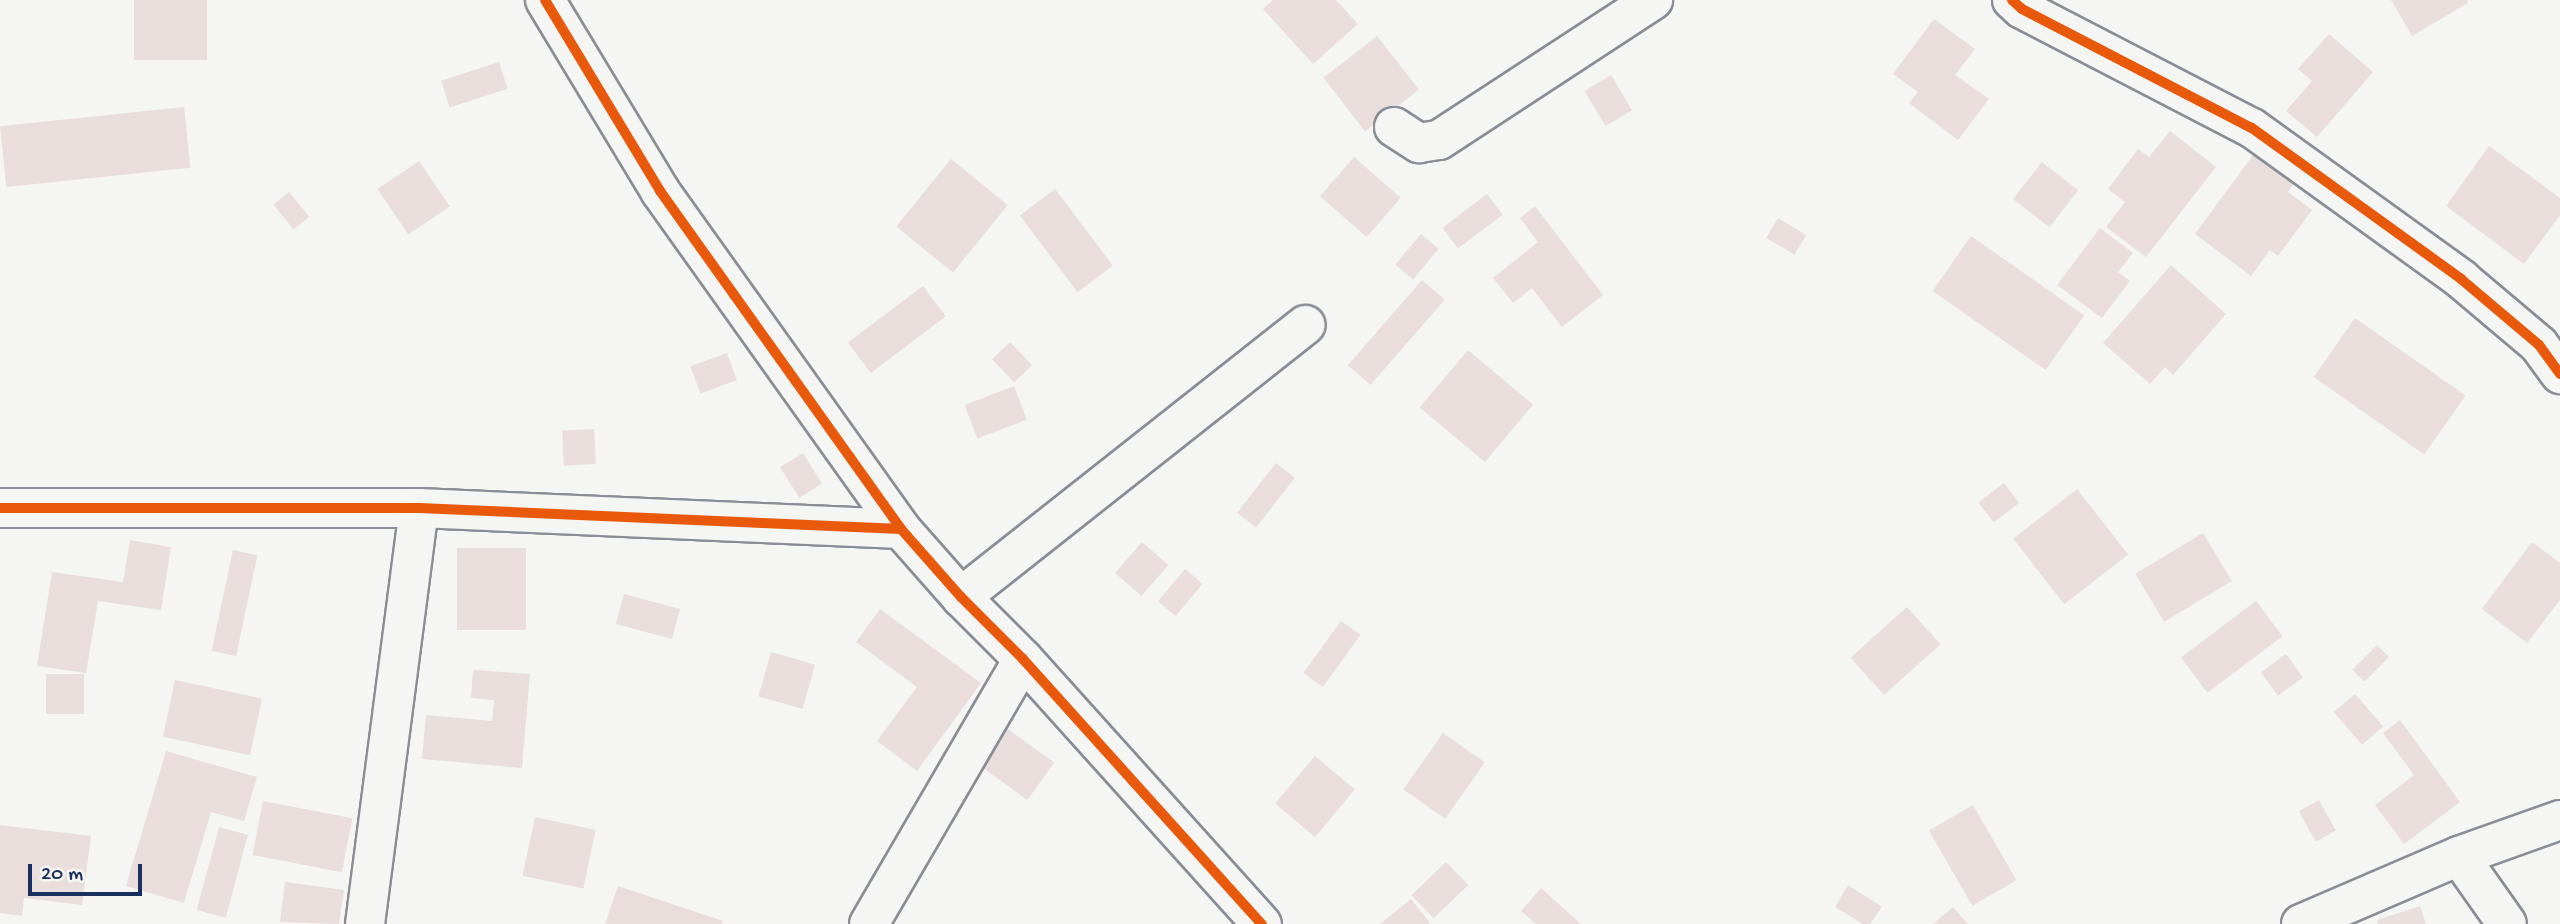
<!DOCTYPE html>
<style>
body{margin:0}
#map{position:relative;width:2560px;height:924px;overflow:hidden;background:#f5f5f3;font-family:"Gochi Hand",sans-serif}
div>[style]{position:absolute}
.building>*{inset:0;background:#e9dedc;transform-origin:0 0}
.roads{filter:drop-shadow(2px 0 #898d95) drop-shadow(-2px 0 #898d95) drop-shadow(0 2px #898d95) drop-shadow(0 -2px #898d95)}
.minor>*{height:38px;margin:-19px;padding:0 19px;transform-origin:19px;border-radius:19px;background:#f5f5f3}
.cycleway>*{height:10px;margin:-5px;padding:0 5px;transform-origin:5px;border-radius:5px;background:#e8590c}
span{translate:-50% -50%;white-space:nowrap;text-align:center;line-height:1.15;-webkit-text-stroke:7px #f6f6f2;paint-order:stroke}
.scale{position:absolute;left:28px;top:864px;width:114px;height:32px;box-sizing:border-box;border:4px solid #1b2f5e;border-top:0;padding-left:9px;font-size:21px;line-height:24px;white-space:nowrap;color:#1b2f5e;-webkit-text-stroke:5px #f6f6f2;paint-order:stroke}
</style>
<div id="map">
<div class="building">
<i style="left:134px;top:0;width:73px;height:60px"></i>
<i style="clip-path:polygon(1273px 0,1336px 0,1358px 24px,1313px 64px,1263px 9px)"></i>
<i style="clip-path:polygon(2391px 0,2467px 0,2468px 3px,2412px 36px)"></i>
<i style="clip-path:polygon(1934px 19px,1975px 49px,1955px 75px,1989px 99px,1958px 140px,1909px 103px,1918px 92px,1893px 74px)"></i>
<i style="clip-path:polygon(2329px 34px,2373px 72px,2317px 137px,2286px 111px,2312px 81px,2298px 69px)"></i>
<i style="left:1377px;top:36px;width:68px;height:68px;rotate:52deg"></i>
<i style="left:499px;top:62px;width:28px;height:61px;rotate:72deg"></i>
<i style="left:1611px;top:75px;width:41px;height:31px;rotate:59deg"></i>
<i style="left:184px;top:107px;width:61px;height:185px;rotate:84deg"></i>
<i style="clip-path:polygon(2170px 131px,2216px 167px,2146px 257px,2106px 227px,2125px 202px,2108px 189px,2138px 149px,2149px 157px)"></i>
<i style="clip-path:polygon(2261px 144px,2301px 173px,2288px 192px,2312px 210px,2278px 256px,2270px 250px,2251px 276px,2195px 234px)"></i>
<i style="clip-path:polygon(2489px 146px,2560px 198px,2560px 215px,2524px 264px,2446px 206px)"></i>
<i style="left:1354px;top:157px;width:62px;height:52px;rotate:41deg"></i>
<i style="left:951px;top:159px;width:73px;height:87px;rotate:39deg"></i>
<i style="left:419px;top:161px;width:55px;height:50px;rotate:56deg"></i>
<i style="left:2042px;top:162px;width:46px;height:47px;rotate:38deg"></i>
<i style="left:1055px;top:189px;width:96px;height:44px;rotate:53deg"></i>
<i style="left:289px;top:192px;width:32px;height:20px;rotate:51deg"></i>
<i style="left:1487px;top:194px;width:26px;height:56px;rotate:53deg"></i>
<i style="clip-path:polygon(1535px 206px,1603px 295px,1562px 327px,1532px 288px,1513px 303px,1493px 278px,1538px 242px,1520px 218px)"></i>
<i style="left:1778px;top:218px;width:33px;height:23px;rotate:31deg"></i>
<i style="clip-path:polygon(2100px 228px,2133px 253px,2118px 272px,2130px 281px,2102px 318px,2057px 285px)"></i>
<i style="left:1421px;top:234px;width:23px;height:40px;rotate:40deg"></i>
<i style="left:1971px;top:236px;width:138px;height:67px;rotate:35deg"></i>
<i style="clip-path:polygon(2171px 265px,2226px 314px,2173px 375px,2165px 367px,2150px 384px,2103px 343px)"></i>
<i style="left:1422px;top:280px;width:30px;height:113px;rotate:41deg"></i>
<i style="left:923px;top:286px;width:38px;height:94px;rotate:53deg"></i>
<i style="left:2355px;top:318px;width:135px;height:72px;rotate:35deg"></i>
<i style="left:1010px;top:342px;width:32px;height:25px;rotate:46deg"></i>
<i style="left:1468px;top:350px;width:85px;height:75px;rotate:40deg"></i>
<i style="left:727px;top:353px;width:29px;height:39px;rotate:70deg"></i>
<i style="left:1014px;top:386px;width:36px;height:53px;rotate:69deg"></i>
<i style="left:594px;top:429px;width:35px;height:32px;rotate:87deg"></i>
<i style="left:803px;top:453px;width:36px;height:27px;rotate:58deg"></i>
<i style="left:1276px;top:463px;width:24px;height:63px;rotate:38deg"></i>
<i style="left:2004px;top:483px;width:25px;height:32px;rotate:53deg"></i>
<i style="left:2077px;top:489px;width:83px;height:81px;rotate:52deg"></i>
<i style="left:2203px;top:533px;width:56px;height:79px;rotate:59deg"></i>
<i style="clip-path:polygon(130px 540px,171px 547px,161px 610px,98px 601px,86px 673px,37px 666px,52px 572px,123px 582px)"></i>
<i style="left:1142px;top:542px;width:35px;height:41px;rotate:41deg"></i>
<i style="clip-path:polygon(2532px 542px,2560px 563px,2560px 600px,2527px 643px,2482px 609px)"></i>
<i style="left:457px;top:548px;width:69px;height:82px"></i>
<i style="left:233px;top:550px;width:25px;height:103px;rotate:12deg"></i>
<i style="left:1185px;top:569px;width:23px;height:42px;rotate:40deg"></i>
<i style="left:624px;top:594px;width:58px;height:31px;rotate:15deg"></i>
<i style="left:2256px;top:601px;width:44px;height:94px;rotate:53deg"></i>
<i style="left:1907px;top:607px;width:50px;height:76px;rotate:48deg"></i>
<i style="clip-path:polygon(880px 609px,981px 683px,917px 771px,877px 741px,917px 687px,856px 642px)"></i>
<i style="left:1341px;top:621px;width:24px;height:64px;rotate:36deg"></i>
<i style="left:2377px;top:645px;width:17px;height:35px;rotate:45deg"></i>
<i style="left:771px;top:652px;width:46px;height:46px;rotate:16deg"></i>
<i style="left:2286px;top:654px;width:29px;height:31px;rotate:54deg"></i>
<i style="clip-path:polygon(473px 670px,530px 674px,522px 768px,422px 759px,426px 715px,492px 721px,494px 700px,471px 698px)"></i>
<i style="left:46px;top:674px;width:38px;height:40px"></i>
<i style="left:175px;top:680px;width:89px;height:58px;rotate:12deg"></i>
<i style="left:2355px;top:694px;width:43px;height:28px;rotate:49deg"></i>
<i style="clip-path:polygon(2400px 720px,2460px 802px,2404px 844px,2375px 805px,2414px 775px,2383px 733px)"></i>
<i style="left:1005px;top:727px;width:61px;height:46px;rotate:36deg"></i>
<i style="left:1443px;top:733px;width:51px;height:69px;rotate:35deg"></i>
<i style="clip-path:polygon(166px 751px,257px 777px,244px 821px,211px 812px,184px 903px,126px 886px)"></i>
<i style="left:1315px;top:756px;width:52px;height:62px;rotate:40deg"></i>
<i style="left:2319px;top:800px;width:35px;height:23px;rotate:61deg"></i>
<i style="left:263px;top:801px;width:91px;height:55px;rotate:11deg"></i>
<i style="left:1973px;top:805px;width:87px;height:51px;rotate:60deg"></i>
<i style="left:535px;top:817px;width:62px;height:60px;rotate:12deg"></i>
<i style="clip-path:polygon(0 825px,91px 836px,82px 905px,24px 898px,22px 916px,0 913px)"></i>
<i style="left:219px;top:827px;width:30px;height:86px;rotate:15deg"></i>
<i style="left:1446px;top:862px;width:32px;height:48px;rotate:46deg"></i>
<i style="clip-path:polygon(285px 882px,344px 890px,339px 924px,280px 922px)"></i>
<i style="clip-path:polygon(1848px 885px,1882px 907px,1870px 924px,1863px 924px,1835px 907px)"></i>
<i style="clip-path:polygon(618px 886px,723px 921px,722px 924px,605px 924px)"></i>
<i style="clip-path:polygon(1541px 888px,1581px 924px,1536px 924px,1521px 911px)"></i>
<i style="clip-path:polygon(1411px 899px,1431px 924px,1380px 924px)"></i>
<i style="clip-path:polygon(2420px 906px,2426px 924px,2378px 924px,2377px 920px)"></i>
<i style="clip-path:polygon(1953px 907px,1968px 924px,1933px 924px)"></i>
</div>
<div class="roads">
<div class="minor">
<i style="left:545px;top:0;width:223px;rotate:58.9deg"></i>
<i style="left:660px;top:191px;width:415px;rotate:54.5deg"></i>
<i style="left:901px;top:529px;width:91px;rotate:48.6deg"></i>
<i style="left:961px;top:597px;width:88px;rotate:45deg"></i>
<i style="left:1023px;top:659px;width:357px;rotate:48deg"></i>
<i style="left:2012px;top:0;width:13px;rotate:42deg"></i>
<i style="left:2022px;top:9px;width:259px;rotate:27.4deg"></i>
<i style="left:2252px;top:128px;width:258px;rotate:35.8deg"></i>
<i style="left:2461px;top:279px;width:102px;rotate:40.2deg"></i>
<i style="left:2539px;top:345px;width:36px;rotate:54deg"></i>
<i style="left:1394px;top:127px;width:30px;rotate:33deg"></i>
<i style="left:1419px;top:143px;width:20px;rotate:-9deg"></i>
<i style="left:1439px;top:140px;width:256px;rotate:-33.2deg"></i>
<i style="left:0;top:508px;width:419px"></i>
<i style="left:419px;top:508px;width:482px;rotate:2.5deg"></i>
<i style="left:961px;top:597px;width:439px;rotate:-38.3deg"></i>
<i style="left:2459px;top:856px;width:83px;rotate:54.8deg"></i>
<i style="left:365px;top:924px;width:419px;rotate:-82.6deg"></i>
<i style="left:869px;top:924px;width:306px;rotate:-59.8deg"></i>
<i style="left:2301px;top:924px;width:172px;rotate:-23.3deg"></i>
<i style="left:2459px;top:856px;width:107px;rotate:-19.6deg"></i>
</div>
</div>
<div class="cycleway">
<i style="left:545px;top:0;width:223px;rotate:58.9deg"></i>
<i style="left:660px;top:191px;width:415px;rotate:54.5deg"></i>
<i style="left:901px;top:529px;width:91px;rotate:48.6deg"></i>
<i style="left:961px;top:597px;width:88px;rotate:45deg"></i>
<i style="left:1023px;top:659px;width:357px;rotate:48deg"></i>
<i style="left:2012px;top:0;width:13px;rotate:42deg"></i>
<i style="left:2022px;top:9px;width:259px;rotate:27.4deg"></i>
<i style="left:2252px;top:128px;width:258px;rotate:35.8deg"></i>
<i style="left:2461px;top:279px;width:102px;rotate:40.2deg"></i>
<i style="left:2539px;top:345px;width:36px;rotate:54deg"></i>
<i style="left:0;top:508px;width:419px"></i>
<i style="left:419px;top:508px;width:482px;rotate:2.5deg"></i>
</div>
<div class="scale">20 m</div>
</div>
